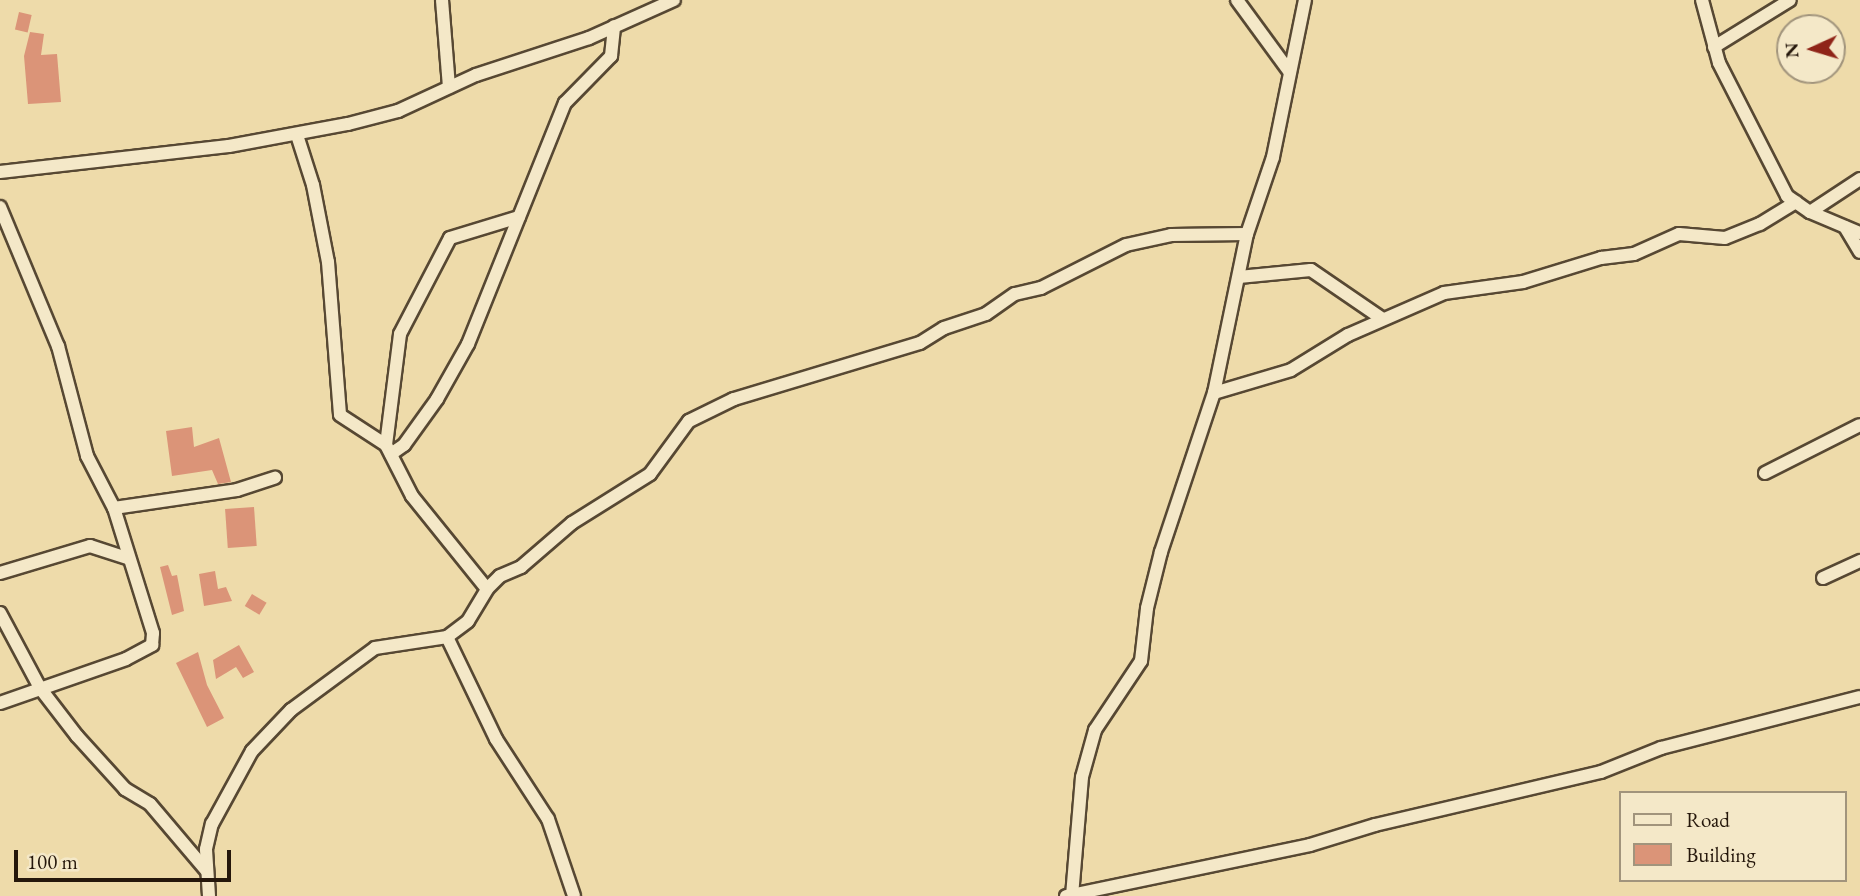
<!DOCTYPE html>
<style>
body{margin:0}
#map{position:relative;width:1860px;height:896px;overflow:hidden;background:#eedbaa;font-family:"EB Garamond",serif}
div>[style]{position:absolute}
.building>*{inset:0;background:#db9478;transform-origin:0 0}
.roads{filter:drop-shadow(2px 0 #574833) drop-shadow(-2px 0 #574833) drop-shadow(0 2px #574833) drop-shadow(0 -2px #574833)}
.minor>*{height:12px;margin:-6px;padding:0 6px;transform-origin:6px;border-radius:6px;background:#f4e8c8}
span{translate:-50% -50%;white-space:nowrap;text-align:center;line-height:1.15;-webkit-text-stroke:6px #f4e8c8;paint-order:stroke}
.legend{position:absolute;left:1619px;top:791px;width:228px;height:91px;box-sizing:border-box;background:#f4e8c8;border:2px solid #a1947c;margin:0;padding:9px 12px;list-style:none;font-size:21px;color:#25170b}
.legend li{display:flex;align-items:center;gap:14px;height:35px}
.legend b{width:35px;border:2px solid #a1947c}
.north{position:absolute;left:1776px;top:14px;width:70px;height:70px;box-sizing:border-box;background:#f4e8c8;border:2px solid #a1947c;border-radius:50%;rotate:266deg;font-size:19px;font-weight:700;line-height:28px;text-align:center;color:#25170b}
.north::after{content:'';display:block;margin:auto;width:24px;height:32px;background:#8f2418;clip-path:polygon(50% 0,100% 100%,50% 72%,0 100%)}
.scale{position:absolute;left:14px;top:850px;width:217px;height:32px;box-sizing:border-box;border:4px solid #25170b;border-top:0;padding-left:9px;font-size:21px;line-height:24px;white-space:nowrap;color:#25170b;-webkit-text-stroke:5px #f4e8c8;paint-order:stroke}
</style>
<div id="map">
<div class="building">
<i style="left:19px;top:12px;width:13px;height:18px;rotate:13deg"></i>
<i style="clip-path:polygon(30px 32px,44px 34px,41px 55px,57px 54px,61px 102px,28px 104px,24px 56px)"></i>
<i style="clip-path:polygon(192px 427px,194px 447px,219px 438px,231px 482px,218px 484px,212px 470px,172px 476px,166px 431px)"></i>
<i style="left:254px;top:507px;width:39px;height:29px;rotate:86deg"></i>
<i style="clip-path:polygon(168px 565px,172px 576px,177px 575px,184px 611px,172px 615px,160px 567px)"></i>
<i style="clip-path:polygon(215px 571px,218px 589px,226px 587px,232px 601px,204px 606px,199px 574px)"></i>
<i style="left:252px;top:594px;width:17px;height:14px;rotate:31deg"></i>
<i style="clip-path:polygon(239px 645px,254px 672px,243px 678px,236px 667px,216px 679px,213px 660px)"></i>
<i style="clip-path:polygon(198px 652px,207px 685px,224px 718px,207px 727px,176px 663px)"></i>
</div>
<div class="roads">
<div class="minor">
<i style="left:442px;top:0;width:87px;rotate:85.4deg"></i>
<i style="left:1237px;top:0;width:88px;rotate:53.8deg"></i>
<i style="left:1702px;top:0;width:65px;rotate:74.9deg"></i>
<i style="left:1719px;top:63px;width:149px;rotate:62.9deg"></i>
<i style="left:1787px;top:196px;width:28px;rotate:35deg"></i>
<i style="left:1810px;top:212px;width:54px;rotate:22.8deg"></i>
<i style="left:1714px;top:47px;width:89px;rotate:-31.7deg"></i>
<i style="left:297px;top:135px;width:52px;rotate:72.3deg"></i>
<i style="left:313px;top:185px;width:78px;rotate:79deg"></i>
<i style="left:328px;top:262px;width:153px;rotate:85.5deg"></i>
<i style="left:340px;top:415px;width:55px;rotate:33.1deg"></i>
<i style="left:386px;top:445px;width:57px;rotate:63deg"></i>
<i style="left:412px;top:496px;width:119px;rotate:51.1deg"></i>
<i style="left:0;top:172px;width:230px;rotate:-6.5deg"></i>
<i style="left:229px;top:146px;width:121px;rotate:-10.5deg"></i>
<i style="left:348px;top:124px;width:52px;rotate:-14.6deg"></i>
<i style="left:398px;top:111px;width:86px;rotate:-24.8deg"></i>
<i style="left:476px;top:75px;width:119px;rotate:-18.1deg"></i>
<i style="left:589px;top:38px;width:93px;rotate:-24.1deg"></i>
<i style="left:0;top:207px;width:151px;rotate:67.4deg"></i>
<i style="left:58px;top:346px;width:114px;rotate:75.2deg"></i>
<i style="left:87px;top:456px;width:59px;rotate:62.6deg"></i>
<i style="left:1810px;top:212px;width:60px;rotate:-33.4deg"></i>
<i style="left:1845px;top:227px;width:29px;rotate:59deg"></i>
<i style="left:1239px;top:277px;width:72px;rotate:-5.6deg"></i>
<i style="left:1311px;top:270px;width:85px;rotate:34.4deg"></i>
<i style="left:1214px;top:393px;width:80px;rotate:-16.6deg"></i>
<i style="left:1291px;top:370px;width:67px;rotate:-31.6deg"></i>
<i style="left:1348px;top:335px;width:105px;rotate:-23.6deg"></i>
<i style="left:1444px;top:293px;width:80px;rotate:-7.9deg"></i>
<i style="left:1523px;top:282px;width:82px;rotate:-17.1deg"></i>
<i style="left:1601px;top:258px;width:33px;rotate:-7deg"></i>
<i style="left:1634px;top:254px;width:49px;rotate:-24deg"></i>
<i style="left:1679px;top:234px;width:46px;rotate:5deg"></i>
<i style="left:1725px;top:238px;width:38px;rotate:-22deg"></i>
<i style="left:1760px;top:224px;width:42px;rotate:-31.4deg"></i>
<i style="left:386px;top:445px;width:112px;rotate:-82.8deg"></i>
<i style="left:400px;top:334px;width:108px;rotate:-62.5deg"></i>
<i style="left:450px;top:238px;width:72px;rotate:-16.9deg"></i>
<i style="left:391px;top:454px;width:16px;rotate:-35deg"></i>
<i style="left:404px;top:445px;width:57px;rotate:-54.3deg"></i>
<i style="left:437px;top:399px;width:63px;rotate:-60.6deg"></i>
<i style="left:468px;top:344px;width:260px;rotate:-68.1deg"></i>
<i style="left:565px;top:103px;width:66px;rotate:-45.6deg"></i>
<i style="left:611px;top:56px;width:30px;rotate:-84deg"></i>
<i style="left:1765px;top:473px;width:106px;rotate:-26.8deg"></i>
<i style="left:0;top:573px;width:94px;rotate:-16.7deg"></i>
<i style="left:90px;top:546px;width:40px;rotate:18deg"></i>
<i style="left:1823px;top:578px;width:41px;rotate:-24.7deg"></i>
<i style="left:0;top:613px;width:85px;rotate:61.9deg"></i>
<i style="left:40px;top:688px;width:61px;rotate:52.4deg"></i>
<i style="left:77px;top:736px;width:72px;rotate:47.8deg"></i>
<i style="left:125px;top:789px;width:29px;rotate:31deg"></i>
<i style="left:150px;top:804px;width:87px;rotate:49.7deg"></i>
<i style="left:447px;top:637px;width:113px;rotate:64.3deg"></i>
<i style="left:496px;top:739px;width:95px;rotate:57deg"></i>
<i style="left:548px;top:819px;width:81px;rotate:71.3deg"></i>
<i style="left:0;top:703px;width:133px;rotate:-19.2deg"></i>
<i style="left:126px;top:659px;width:30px;rotate:-28deg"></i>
<i style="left:152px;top:645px;width:12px;rotate:-85deg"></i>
<i style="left:153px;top:633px;width:131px;rotate:-107.3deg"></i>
<i style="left:114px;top:508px;width:124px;rotate:-8.3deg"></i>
<i style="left:237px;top:490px;width:40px;rotate:-18deg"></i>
<i style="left:209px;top:896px;width:47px;rotate:-93.7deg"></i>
<i style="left:206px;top:849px;width:26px;rotate:-77deg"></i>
<i style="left:212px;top:824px;width:83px;rotate:-61.3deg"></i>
<i style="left:252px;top:751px;width:57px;rotate:-46.4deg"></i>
<i style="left:291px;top:710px;width:104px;rotate:-36.4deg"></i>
<i style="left:375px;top:648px;width:73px;rotate:-8.7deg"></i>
<i style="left:447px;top:637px;width:26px;rotate:-37deg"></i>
<i style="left:468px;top:621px;width:37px;rotate:-59deg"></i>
<i style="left:487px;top:589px;width:18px;rotate:-45deg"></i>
<i style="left:500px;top:576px;width:23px;rotate:-23deg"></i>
<i style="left:521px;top:567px;width:67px;rotate:-40.8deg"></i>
<i style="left:572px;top:523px;width:92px;rotate:-32.1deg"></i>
<i style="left:650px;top:474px;width:66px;rotate:-53.7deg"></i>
<i style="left:689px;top:421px;width:50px;rotate:-26.1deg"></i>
<i style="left:734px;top:399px;width:194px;rotate:-16.8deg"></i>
<i style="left:920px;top:343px;width:28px;rotate:-32deg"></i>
<i style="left:944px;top:328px;width:44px;rotate:-18.4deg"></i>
<i style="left:986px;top:314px;width:35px;rotate:-35deg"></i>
<i style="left:1015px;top:294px;width:27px;rotate:-13deg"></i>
<i style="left:1041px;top:288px;width:95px;rotate:-26.8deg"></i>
<i style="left:1126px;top:245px;width:46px;rotate:-12.5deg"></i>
<i style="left:1171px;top:235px;width:76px;rotate:-0.8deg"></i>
<i style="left:1066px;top:896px;width:249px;rotate:-11.8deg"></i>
<i style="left:1310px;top:845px;width:68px;rotate:-17.1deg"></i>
<i style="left:1375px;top:825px;width:232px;rotate:-13.2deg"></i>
<i style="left:1601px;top:772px;width:65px;rotate:-21.8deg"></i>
<i style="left:1661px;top:748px;width:205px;rotate:-14.4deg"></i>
<i style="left:1072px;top:896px;width:119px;rotate:-85.2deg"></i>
<i style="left:1082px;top:777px;width:49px;rotate:-74.5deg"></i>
<i style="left:1095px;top:730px;width:83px;rotate:-56.3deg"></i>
<i style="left:1141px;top:661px;width:53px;rotate:-83.5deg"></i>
<i style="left:1147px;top:608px;width:58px;rotate:-76deg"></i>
<i style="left:1161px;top:552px;width:168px;rotate:-71.6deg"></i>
<i style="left:1214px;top:393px;width:162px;rotate:-78.3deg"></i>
<i style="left:1247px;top:234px;width:81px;rotate:-71.3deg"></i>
<i style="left:1273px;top:157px;width:160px;rotate:-78.5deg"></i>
</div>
</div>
<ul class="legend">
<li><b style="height:9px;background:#f4e8c8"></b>Road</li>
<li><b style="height:19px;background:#db9478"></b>Building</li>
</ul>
<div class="north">N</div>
<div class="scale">100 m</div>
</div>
